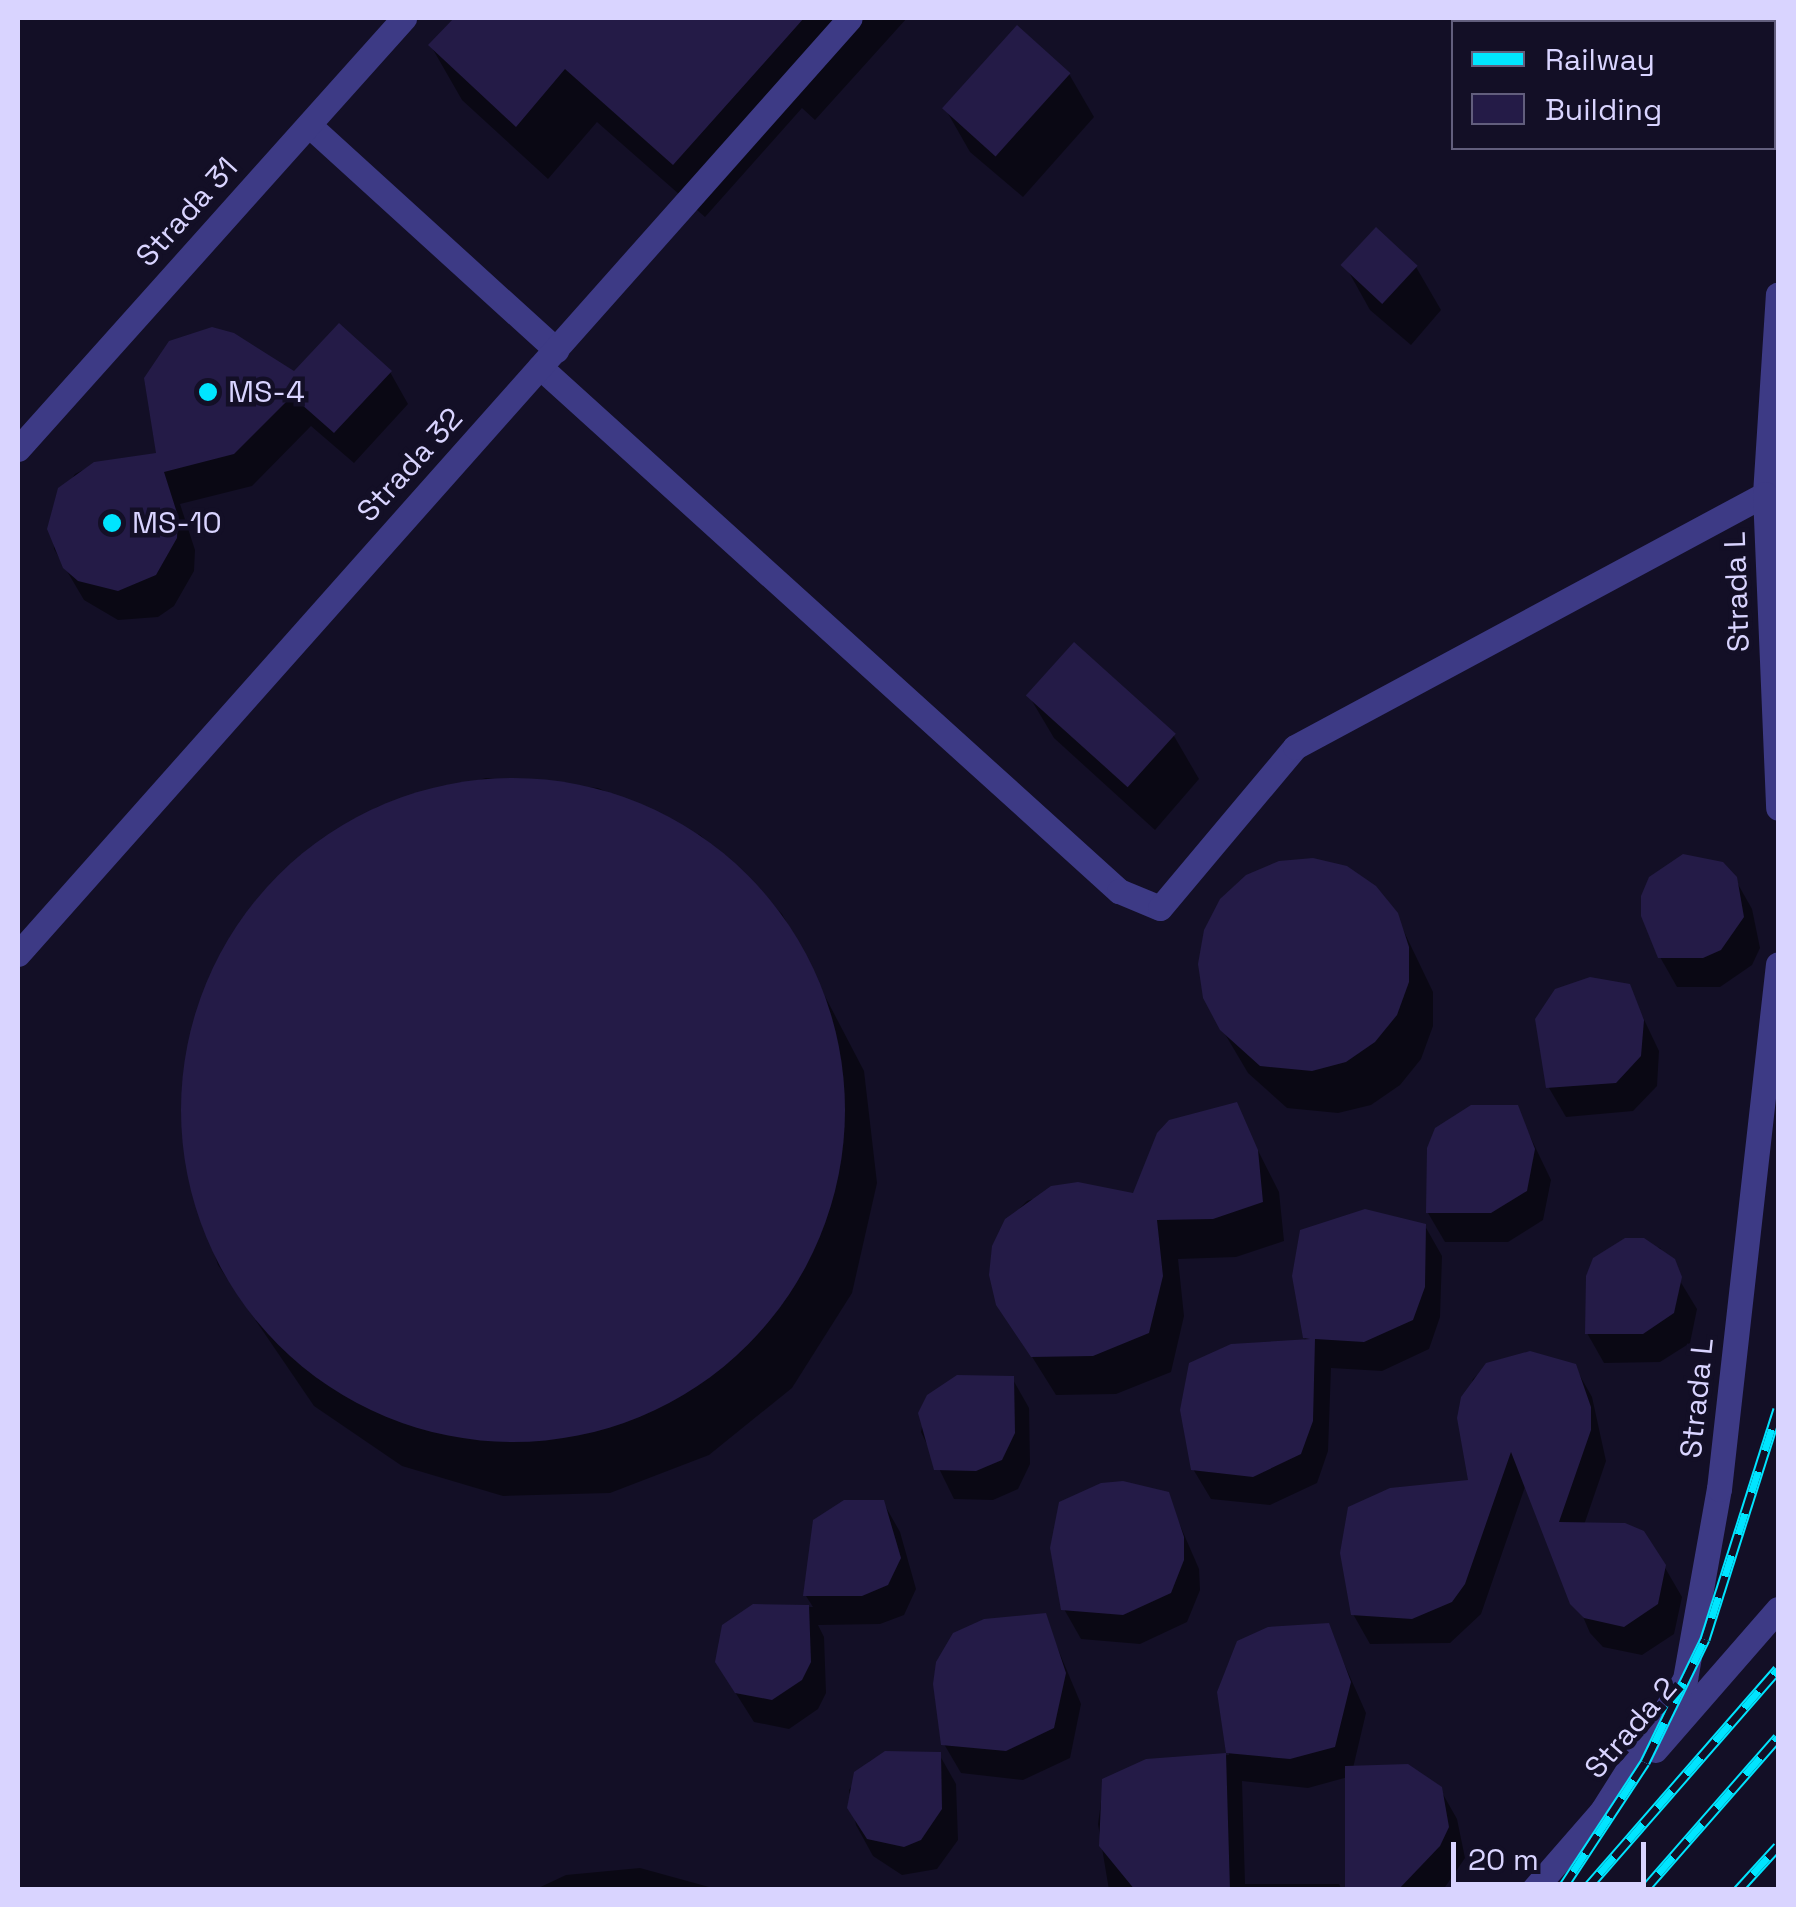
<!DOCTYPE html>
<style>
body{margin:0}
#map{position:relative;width:1796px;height:1907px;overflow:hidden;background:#130f26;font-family:"Space Grotesk",sans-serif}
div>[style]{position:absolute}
.shadow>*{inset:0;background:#0007}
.building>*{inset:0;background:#241b47;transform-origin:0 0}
.round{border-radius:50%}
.service>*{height:25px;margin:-12.5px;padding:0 12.5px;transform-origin:12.5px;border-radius:12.5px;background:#3d3a85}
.rail>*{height:11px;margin-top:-5.5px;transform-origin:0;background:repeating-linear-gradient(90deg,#130f26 0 22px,#00e5ff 0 44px);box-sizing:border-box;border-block:2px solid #00e5ff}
.dots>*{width:28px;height:28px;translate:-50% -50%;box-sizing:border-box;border:5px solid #130f26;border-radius:50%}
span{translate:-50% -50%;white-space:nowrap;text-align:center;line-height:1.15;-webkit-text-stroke:9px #130f26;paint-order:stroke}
.street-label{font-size:30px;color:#d9d4ff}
.poi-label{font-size:30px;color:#d9d4ff}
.left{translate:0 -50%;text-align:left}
.frame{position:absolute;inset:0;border:20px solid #d9d4ff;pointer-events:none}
.legend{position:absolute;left:1451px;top:20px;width:325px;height:130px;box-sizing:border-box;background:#130f26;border:2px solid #625e7d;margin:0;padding:12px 18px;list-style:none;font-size:30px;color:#d9d4ff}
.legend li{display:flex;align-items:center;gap:20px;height:50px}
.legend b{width:50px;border:2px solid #625e7d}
.scale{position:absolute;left:1451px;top:1842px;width:195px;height:45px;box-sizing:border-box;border:5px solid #d9d4ff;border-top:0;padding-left:12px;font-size:30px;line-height:35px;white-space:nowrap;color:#d9d4ff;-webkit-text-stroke:8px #130f26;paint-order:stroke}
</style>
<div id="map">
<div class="shadow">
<i style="clip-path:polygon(457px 18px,907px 18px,815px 120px,802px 108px,705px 217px,597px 122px,548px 179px,462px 100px,431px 46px)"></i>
<i style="clip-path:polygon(1069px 74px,1094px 117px,1023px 197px,970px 152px,946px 110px)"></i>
<i style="clip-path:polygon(1346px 267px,1416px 267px,1441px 310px,1411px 345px,1370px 310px)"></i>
<i style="clip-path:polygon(390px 372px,408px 404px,354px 463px,311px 426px,252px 486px,180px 504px,195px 550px,194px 571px,174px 606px,158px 617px,118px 620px,84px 600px,54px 549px,52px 510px,75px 474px,95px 464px,159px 456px,295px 374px)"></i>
<i style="clip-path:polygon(1029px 696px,1174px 736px,1199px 779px,1155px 830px,1054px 738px)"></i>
<i style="clip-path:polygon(486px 778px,598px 788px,700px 835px,782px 914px,864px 1071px,877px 1183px,852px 1293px,792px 1388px,709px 1455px,610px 1493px,503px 1496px,402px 1466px,314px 1406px,218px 1265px,186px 1163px,186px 1057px,220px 956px,283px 871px,377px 807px)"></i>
<i style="clip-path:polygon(1735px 879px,1752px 909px,1760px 948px,1752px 965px,1720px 987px,1677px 987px,1660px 957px)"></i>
<i style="clip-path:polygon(1396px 915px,1433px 992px,1433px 1026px,1421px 1059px,1400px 1085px,1371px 1105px,1338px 1113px,1287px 1108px,1248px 1073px,1222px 1029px)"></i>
<i style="clip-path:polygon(1628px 986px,1659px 1051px,1657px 1086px,1633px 1111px,1566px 1117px,1549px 1088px)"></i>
<i style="clip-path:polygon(1235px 1105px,1279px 1192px,1284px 1241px,1236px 1257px,1178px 1259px,1184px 1316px,1171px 1372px,1116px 1394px,1056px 1395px,999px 1304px,1007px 1221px,1027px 1201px,1078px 1185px,1134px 1195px)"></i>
<i style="clip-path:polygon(1516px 1107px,1551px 1180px,1543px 1220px,1508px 1242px,1445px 1242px,1428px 1213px)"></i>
<i style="clip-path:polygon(1425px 1226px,1442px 1256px,1440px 1317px,1429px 1349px,1382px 1371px,1331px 1368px,1328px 1451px,1317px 1483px,1270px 1505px,1211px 1499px,1193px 1469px,1306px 1337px)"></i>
<i style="clip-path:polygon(1626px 1241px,1660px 1248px,1697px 1309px,1690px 1343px,1660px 1362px,1604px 1363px,1587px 1333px)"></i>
<i style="clip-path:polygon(1487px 1366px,1575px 1367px,1592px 1397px,1606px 1461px,1584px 1525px,1664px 1566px,1682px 1597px,1674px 1634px,1642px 1655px,1603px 1647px,1590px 1633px,1526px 1484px,1481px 1614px,1450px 1643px,1370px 1644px,1353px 1614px,1471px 1482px,1460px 1418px,1473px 1379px)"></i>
<i style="clip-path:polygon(1012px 1378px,1029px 1408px,1030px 1464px,1018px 1489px,993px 1500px,954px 1499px,921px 1432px,929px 1397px)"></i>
<i style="clip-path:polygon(1167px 1495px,1199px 1569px,1200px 1590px,1187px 1622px,1140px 1644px,1081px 1639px,1064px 1609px)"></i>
<i style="clip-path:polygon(883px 1502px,900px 1532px,916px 1589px,904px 1615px,880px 1624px,818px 1625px,824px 1637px,826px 1693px,818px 1709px,789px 1729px,754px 1722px,735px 1692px,754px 1606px,813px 1607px,806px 1596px)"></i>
<i style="clip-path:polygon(1044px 1616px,1081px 1704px,1070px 1758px,1023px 1780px,961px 1773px,944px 1744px)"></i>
<i style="clip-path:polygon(1327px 1625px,1366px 1713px,1353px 1768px,1440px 1789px,1457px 1819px,1465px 1858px,1443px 1890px,1360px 1890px,1348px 1777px,1308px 1788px,1242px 1781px,1245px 1884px,1339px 1884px,1342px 1890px,1109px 1890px,1098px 1824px,1104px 1780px,1146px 1762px,1229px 1755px,1220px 1693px)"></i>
<i style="clip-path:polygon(885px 1753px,939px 1754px,956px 1784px,958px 1840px,937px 1869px,902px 1875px,873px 1856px,856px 1825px,849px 1790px,870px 1761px)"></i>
<i style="clip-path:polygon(640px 1868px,720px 1890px,534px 1890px,566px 1875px)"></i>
</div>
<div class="building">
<i style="clip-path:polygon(454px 18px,804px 18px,673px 165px,565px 69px,516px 127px,428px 45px)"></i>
<i style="left:1017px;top:25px;width:72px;height:112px;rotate:42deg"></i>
<i style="left:1376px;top:227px;width:57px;height:52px;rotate:43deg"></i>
<i style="clip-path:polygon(339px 323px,392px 371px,334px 433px,292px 396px,234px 454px,164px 472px,178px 516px,177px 538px,156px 575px,118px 591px,78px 581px,63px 568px,47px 529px,58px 488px,94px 462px,156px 453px,144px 378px,169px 341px,212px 327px,234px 333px,294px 371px)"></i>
<i style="left:1074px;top:642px;width:137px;height:72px;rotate:42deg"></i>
<i class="round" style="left:181px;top:778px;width:664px;height:664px"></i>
<i style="clip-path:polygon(1683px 854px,1723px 862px,1737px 877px,1744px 917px,1721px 950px,1703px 958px,1658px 958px,1641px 916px,1641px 896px,1649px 877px)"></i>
<i style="clip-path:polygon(1313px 858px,1347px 866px,1376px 886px,1398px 913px,1409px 947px,1409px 982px,1397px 1015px,1375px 1042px,1346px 1062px,1312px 1071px,1260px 1066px,1220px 1030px,1203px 998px,1198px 964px,1204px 930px,1220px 899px,1246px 875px,1279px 861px)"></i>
<i style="clip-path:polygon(1590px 977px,1630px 984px,1644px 1020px,1641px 1056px,1616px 1083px,1546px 1088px,1535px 1019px,1555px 989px)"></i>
<i style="clip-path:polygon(1237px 1102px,1258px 1150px,1263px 1202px,1213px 1219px,1157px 1220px,1163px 1276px,1149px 1333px,1093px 1356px,1031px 1357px,996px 1305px,989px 1275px,992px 1246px,1005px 1219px,1051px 1186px,1078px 1182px,1133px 1193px,1157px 1133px,1169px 1120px)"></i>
<i style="clip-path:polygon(1471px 1105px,1518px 1105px,1535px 1149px,1527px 1191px,1491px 1213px,1426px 1213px,1427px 1148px,1435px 1128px)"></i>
<i style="clip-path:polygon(1365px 1209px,1426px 1224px,1425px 1287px,1413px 1320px,1364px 1342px,1315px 1339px,1313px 1421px,1301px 1454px,1253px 1477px,1191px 1470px,1180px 1410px,1189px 1363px,1231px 1344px,1310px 1339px,1303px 1338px,1292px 1276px,1300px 1230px)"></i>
<i style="clip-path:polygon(1625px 1238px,1644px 1238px,1675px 1259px,1682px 1277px,1674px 1313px,1643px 1334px,1585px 1334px,1586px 1276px,1593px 1258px)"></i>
<i style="clip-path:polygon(1530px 1351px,1576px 1364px,1591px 1407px,1591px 1430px,1559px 1522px,1625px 1523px,1644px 1531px,1666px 1565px,1658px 1604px,1624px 1627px,1584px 1618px,1570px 1604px,1511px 1452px,1465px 1584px,1452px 1602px,1412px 1619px,1351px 1615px,1340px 1553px,1348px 1507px,1390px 1488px,1468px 1480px,1457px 1418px,1461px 1397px,1486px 1363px)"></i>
<i style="clip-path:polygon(957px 1375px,1014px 1376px,1015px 1433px,1002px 1460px,976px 1471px,934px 1470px,918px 1413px,927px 1395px)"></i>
<i style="clip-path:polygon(1123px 1481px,1169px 1492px,1184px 1537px,1184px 1560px,1171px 1593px,1123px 1615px,1061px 1610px,1050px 1548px,1059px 1502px,1101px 1483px)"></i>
<i style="clip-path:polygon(844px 1500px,884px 1500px,901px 1558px,888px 1585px,862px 1596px,803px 1596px,813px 1520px)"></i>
<i style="clip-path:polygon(753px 1604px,809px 1605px,811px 1662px,802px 1680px,772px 1700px,735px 1693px,715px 1662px,722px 1625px)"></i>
<i style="clip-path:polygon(1046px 1613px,1066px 1673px,1054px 1728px,1006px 1751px,941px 1745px,933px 1684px,936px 1662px,953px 1633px,984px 1619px)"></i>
<i style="clip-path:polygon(1329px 1623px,1351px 1682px,1335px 1747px,1290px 1759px,1226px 1753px,1230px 1890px,1135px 1890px,1099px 1846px,1102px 1779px,1146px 1759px,1226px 1753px,1217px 1692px,1237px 1641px,1268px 1627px)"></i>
<i style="clip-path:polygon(885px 1751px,941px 1752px,942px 1809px,921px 1840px,904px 1847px,867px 1839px,847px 1808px,854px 1772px)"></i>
<i style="clip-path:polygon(1408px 1764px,1442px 1787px,1449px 1827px,1440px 1846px,1398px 1890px,1345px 1890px,1345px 1766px)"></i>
</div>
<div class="service">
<i style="left:310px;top:126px;width:333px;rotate:42.3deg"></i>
<i style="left:540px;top:367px;width:781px;rotate:42.15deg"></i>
<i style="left:1119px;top:891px;width:44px;rotate:22.5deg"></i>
<i style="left:1160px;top:908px;width:210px;rotate:-50deg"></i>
<i style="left:1295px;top:747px;width:534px;rotate:-28.29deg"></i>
<i style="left:1765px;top:494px;width:200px;rotate:-86.3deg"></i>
<i style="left:18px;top:449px;width:579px;rotate:-48.15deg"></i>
<i style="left:1765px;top:494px;width:314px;rotate:87.6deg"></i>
<i style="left:18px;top:954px;width:1252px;rotate:-48.37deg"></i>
<i style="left:1655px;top:1750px;width:187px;rotate:-48.9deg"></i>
<i style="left:1600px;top:1814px;width:160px;rotate:-57.8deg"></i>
<i style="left:1685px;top:1679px;width:193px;rotate:-79.9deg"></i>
<i style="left:1719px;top:1489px;width:528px;rotate:-83.59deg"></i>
<i style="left:1533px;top:1890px;width:116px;rotate:-48.9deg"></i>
</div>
<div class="rail">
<i style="left:1561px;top:1890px;width:153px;rotate:-56.7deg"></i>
<i style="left:1645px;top:1762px;width:137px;rotate:-64deg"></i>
<i style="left:1705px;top:1639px;width:241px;rotate:-72.4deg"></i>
<i style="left:1585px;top:1890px;width:293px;rotate:-48.9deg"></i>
<i style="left:1644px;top:1890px;width:203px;rotate:-48.8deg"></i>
<i style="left:1738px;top:1890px;width:59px;rotate:-47.7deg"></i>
</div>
<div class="dots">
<i style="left:208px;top:392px;background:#00e5ff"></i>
<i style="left:112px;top:523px;background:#00e5ff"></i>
</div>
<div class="street-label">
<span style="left:187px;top:212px;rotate:-48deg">Strada 31</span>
<span style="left:410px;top:465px;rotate:-48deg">Strada 32</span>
<span style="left:1737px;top:592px;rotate:-92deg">Strada L</span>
<span style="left:1697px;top:1398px;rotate:-84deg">Strada L</span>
<span style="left:1631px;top:1728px;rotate:-49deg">Strada 2</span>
</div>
<div class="poi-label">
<span class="left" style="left:228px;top:392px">MS-4</span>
<span class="left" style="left:132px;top:523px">MS-10</span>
</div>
<div class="frame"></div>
<ul class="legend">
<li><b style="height:12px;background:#00e5ff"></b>Railway</li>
<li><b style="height:28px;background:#241b47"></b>Building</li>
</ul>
<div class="scale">20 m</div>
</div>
